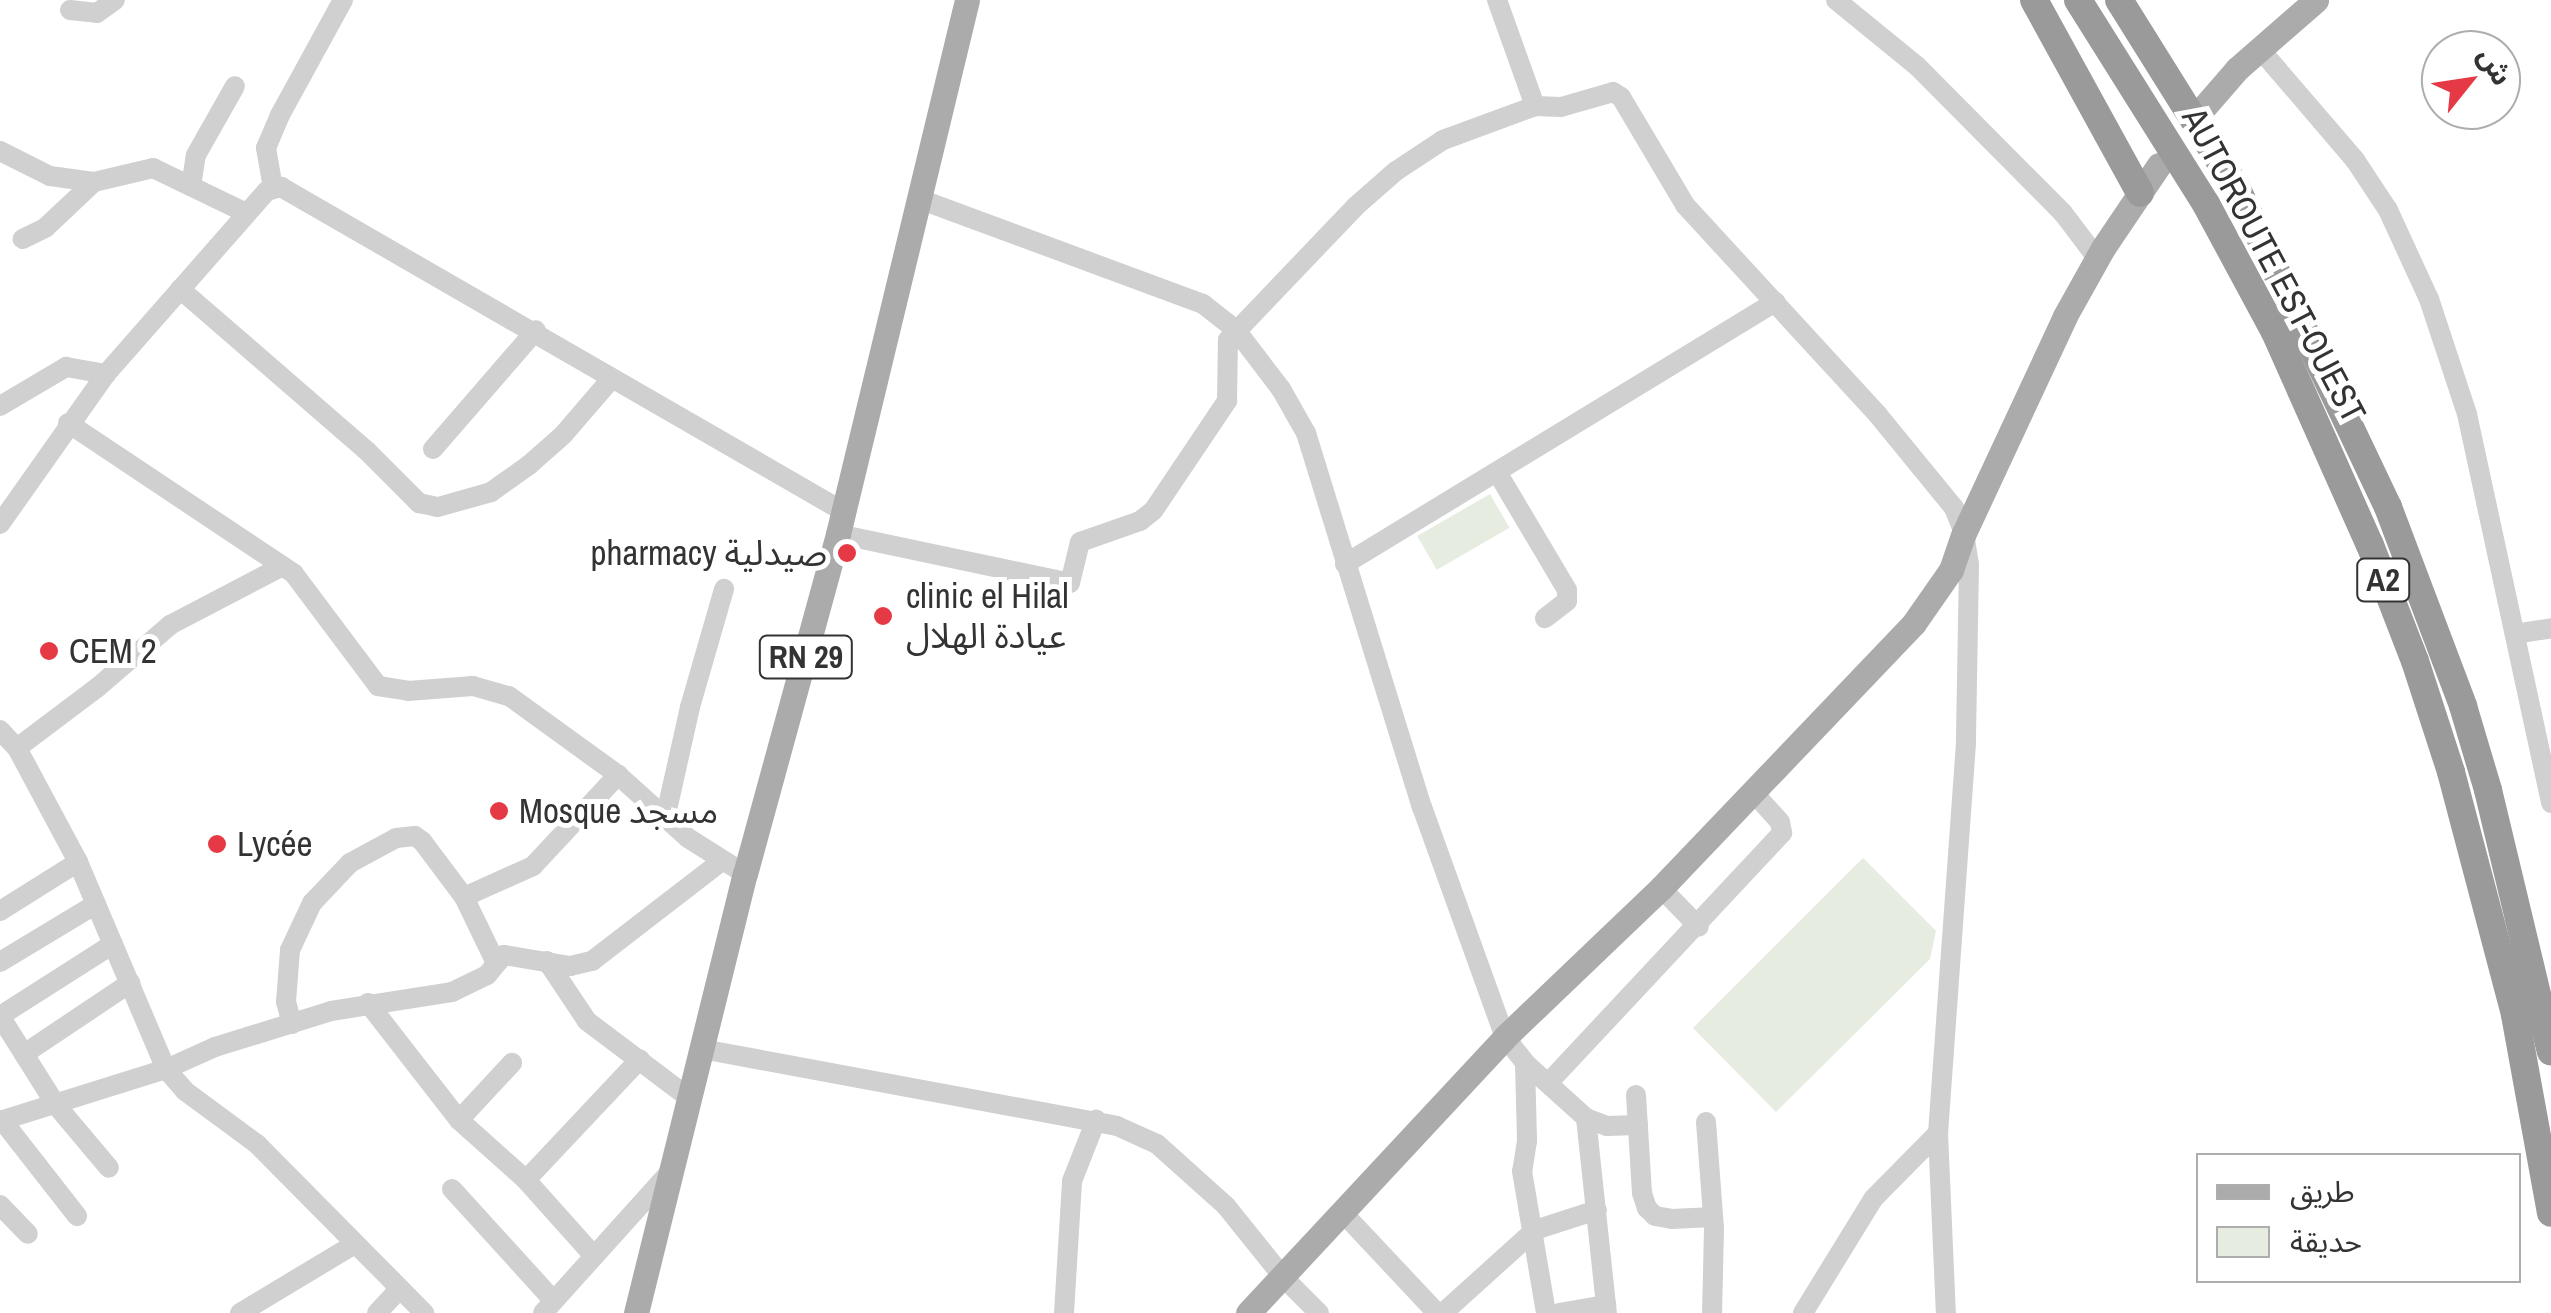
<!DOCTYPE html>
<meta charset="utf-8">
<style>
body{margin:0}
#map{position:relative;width:2551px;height:1313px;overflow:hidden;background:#fff;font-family:"Archivo Narrow","Noto Sans Arabic",sans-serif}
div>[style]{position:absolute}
.green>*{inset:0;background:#e6ecdf;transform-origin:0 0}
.minor>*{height:20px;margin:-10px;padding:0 10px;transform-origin:10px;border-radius:10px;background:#d0d0d0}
.major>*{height:25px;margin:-12.5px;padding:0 12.5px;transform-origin:12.5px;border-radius:12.5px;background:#ababab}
.highway>*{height:28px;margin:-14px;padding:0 14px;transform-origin:14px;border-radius:14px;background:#9a9a9a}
.dots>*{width:28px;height:28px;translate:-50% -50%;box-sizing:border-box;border:5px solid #fff;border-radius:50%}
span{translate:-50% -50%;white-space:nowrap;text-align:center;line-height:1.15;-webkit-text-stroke:10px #fff;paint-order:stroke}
.shield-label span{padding:2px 8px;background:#fff;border:2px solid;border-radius:8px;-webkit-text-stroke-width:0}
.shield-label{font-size:32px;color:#333;font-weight:700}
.street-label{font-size:35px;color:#333}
.poi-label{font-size:35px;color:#333}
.right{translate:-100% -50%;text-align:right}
.left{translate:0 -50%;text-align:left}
.legend{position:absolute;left:2196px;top:1153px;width:325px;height:130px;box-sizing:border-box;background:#fff;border:2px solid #adadad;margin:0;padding:12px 18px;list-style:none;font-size:30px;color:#333}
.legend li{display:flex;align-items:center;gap:20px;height:50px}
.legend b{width:50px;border:2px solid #adadad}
.north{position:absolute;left:2421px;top:30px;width:100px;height:100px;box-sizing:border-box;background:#fff;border:2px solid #adadad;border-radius:50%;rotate:60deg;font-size:28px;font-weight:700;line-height:40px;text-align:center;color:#333}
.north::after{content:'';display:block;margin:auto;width:35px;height:45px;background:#e63946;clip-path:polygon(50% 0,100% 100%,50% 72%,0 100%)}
</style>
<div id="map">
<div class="green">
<i style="left:1490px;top:494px;width:39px;height:84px;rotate:60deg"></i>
<i style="clip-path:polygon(1863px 858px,1936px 931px,1930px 959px,1776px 1112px,1693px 1028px)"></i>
</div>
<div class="minor">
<i style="left:1497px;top:0;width:113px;rotate:70.3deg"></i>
<i style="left:1836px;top:0;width:104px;rotate:39.2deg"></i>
<i style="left:1917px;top:66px;width:207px;rotate:45.2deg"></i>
<i style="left:2063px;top:213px;width:56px;rotate:52.9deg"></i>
<i style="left:70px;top:10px;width:27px;rotate:6deg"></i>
<i style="left:97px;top:13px;width:22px;rotate:-36deg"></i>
<i style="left:2259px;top:48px;width:148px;rotate:49.4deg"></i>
<i style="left:2355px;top:160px;width:60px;rotate:56.6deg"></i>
<i style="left:2388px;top:210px;width:98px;rotate:65.3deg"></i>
<i style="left:2429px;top:299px;width:121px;rotate:71.7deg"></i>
<i style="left:2467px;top:414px;width:398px;rotate:77.8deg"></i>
<i style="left:0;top:151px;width:56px;rotate:26.6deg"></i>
<i style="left:50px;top:176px;width:44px;rotate:7.8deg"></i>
<i style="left:94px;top:182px;width:67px;rotate:136.8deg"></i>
<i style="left:45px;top:228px;width:25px;rotate:154deg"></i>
<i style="left:94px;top:182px;width:61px;rotate:-13.3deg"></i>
<i style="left:153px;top:168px;width:103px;rotate:25.8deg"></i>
<i style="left:191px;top:186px;width:31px;rotate:-81deg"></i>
<i style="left:196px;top:155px;width:79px;rotate:-60.5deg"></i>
<i style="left:273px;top:188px;width:41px;rotate:-99.9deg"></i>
<i style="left:266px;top:148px;width:36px;rotate:-67deg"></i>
<i style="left:280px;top:115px;width:131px;rotate:-61.3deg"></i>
<i style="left:922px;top:200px;width:300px;rotate:20.3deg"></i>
<i style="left:1203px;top:304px;width:42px;rotate:38.2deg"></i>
<i style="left:1236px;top:330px;width:74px;rotate:52.7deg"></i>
<i style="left:1281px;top:389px;width:51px;rotate:60.4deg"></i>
<i style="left:1306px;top:433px;width:392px;rotate:72.8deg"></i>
<i style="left:1422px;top:807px;width:245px;rotate:70.2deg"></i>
<i style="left:1505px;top:1037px;width:33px;rotate:52deg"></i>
<i style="left:1525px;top:1063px;width:82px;rotate:42deg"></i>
<i style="left:1586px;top:1118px;width:196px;rotate:83.9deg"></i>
<i style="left:180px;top:289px;width:247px;rotate:40.9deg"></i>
<i style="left:367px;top:451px;width:74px;rotate:45deg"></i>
<i style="left:419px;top:503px;width:19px;rotate:12deg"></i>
<i style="left:438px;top:507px;width:55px;rotate:-15.8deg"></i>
<i style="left:491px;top:492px;width:47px;rotate:-35.4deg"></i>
<i style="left:529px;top:465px;width:45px;rotate:-41.4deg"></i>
<i style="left:563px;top:435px;width:75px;rotate:-49.3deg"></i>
<i style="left:0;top:406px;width:77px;rotate:-30.6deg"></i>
<i style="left:66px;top:367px;width:41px;rotate:9.9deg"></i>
<i style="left:68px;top:423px;width:272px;rotate:33.7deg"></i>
<i style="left:294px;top:574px;width:140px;rotate:53.1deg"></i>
<i style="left:378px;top:686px;width:30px;rotate:9deg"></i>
<i style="left:408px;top:691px;width:65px;rotate:-4.4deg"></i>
<i style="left:473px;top:686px;width:37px;rotate:16deg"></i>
<i style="left:509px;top:696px;width:135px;rotate:35.9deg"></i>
<i style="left:618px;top:775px;width:94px;rotate:42deg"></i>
<i style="left:688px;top:838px;width:67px;rotate:32.3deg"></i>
<i style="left:433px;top:449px;width:157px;rotate:-49.1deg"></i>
<i style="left:1497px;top:472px;width:137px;rotate:59.3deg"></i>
<i style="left:1567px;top:590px;width:11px;rotate:90deg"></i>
<i style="left:1567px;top:601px;width:28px;rotate:142deg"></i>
<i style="left:0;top:524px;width:184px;rotate:-54.8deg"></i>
<i style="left:106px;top:374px;width:244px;rotate:-48.7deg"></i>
<i style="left:267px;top:191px;width:15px;rotate:-16deg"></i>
<i style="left:281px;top:187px;width:646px;rotate:29.98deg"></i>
<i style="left:838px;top:534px;width:237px;rotate:11.9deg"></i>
<i style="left:1070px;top:583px;width:42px;rotate:-76.3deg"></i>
<i style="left:1080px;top:542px;width:64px;rotate:-19.3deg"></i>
<i style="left:1140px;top:521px;width:16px;rotate:-38deg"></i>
<i style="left:1153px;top:511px;width:133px;rotate:-56.1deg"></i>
<i style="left:1227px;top:401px;width:61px;rotate:-89.1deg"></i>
<i style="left:1228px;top:340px;width:185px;rotate:-46.3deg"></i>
<i style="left:1356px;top:206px;width:53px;rotate:-41.2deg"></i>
<i style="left:1396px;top:171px;width:56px;rotate:-33.4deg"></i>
<i style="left:1443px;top:140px;width:98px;rotate:-20.3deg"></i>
<i style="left:1535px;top:106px;width:26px;rotate:2deg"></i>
<i style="left:1561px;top:107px;width:54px;rotate:-16.1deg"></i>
<i style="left:1613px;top:92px;width:9px;rotate:32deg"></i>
<i style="left:1621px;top:97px;width:126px;rotate:59.3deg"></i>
<i style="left:1685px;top:205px;width:285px;rotate:47.4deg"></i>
<i style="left:1878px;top:415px;width:120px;rotate:50.7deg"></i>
<i style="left:1954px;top:508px;width:27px;rotate:68deg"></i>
<i style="left:1964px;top:533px;width:32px;rotate:81deg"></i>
<i style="left:1969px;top:565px;width:178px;rotate:91deg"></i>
<i style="left:1966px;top:743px;width:391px;rotate:94.1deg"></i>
<i style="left:1938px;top:1133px;width:180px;rotate:87.5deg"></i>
<i style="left:1345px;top:564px;width:504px;rotate:-31.35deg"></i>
<i style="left:2515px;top:634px;width:36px;rotate:-9deg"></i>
<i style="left:0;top:730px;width:25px;rotate:47deg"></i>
<i style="left:17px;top:748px;width:129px;rotate:61.8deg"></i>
<i style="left:78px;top:862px;width:225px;rotate:67deg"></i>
<i style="left:166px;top:1069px;width:29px;rotate:49deg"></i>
<i style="left:185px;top:1091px;width:89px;rotate:36.4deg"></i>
<i style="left:257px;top:1144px;width:238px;rotate:45.3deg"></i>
<i style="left:17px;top:748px;width:101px;rotate:-37deg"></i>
<i style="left:98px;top:687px;width:95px;rotate:-40.7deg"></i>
<i style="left:170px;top:625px;width:127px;rotate:-27.6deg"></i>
<i style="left:665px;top:819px;width:115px;rotate:-77.4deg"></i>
<i style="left:690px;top:707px;width:123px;rotate:-73.9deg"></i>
<i style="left:1661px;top:888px;width:54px;rotate:45.7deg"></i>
<i style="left:464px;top:897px;width:76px;rotate:-24.2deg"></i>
<i style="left:533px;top:866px;width:125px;rotate:-47deg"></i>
<i style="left:0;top:911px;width:92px;rotate:-32.1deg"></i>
<i style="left:547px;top:961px;width:72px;rotate:56.3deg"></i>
<i style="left:587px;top:1021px;width:128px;rotate:37deg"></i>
<i style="left:0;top:962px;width:112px;rotate:-31.1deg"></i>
<i style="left:368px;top:1003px;width:148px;rotate:52.1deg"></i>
<i style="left:459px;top:1120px;width:90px;rotate:41.8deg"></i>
<i style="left:526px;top:1180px;width:102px;rotate:48.2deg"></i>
<i style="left:0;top:1016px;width:105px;rotate:57.8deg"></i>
<i style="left:56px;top:1105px;width:82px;rotate:49.9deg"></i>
<i style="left:0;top:1016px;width:134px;rotate:-32.5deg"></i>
<i style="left:292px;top:1024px;width:23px;rotate:-105deg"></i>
<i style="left:286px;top:1002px;width:52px;rotate:-85.6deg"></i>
<i style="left:290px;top:950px;width:52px;rotate:-64.9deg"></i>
<i style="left:312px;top:903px;width:55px;rotate:-46.5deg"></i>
<i style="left:350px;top:863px;width:52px;rotate:-28.5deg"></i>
<i style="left:396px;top:838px;width:19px;rotate:-6deg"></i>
<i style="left:415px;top:836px;width:9px;rotate:36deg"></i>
<i style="left:422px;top:841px;width:70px;rotate:53.1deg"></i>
<i style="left:464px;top:897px;width:71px;rotate:64.2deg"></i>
<i style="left:702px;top:1049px;width:422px;rotate:10.5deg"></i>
<i style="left:1117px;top:1126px;width:44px;rotate:24.2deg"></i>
<i style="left:1157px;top:1144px;width:93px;rotate:41.9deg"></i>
<i style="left:1226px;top:1206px;width:91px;rotate:51.2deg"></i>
<i style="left:1283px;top:1277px;width:51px;rotate:45deg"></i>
<i style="left:24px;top:1054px;width:128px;rotate:-33.8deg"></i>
<i style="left:1525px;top:1063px;width:78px;rotate:88.5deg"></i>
<i style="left:1527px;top:1141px;width:30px;rotate:99deg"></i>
<i style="left:1522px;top:1171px;width:144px;rotate:80.4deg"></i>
<i style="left:1550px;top:1081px;width:340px;rotate:-46.9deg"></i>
<i style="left:1782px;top:833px;width:11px;rotate:-100deg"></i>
<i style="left:1780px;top:822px;width:42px;rotate:-132.1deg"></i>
<i style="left:1636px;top:1095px;width:98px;rotate:86.5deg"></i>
<i style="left:1642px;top:1193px;width:16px;rotate:72deg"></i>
<i style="left:1647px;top:1208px;width:11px;rotate:45deg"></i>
<i style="left:1655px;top:1216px;width:17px;rotate:10deg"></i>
<i style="left:1672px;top:1219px;width:41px;rotate:-2.8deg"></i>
<i style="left:1586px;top:1118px;width:22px;rotate:21deg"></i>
<i style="left:1607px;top:1126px;width:31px;rotate:-2deg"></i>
<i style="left:2px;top:1120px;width:122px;rotate:52deg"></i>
<i style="left:459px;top:1120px;width:78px;rotate:-47.1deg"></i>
<i style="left:0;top:1121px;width:174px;rotate:-17.4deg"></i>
<i style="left:166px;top:1069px;width:54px;rotate:-24.2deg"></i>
<i style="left:215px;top:1047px;width:121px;rotate:-17.2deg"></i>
<i style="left:331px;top:1011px;width:122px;rotate:-8.9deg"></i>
<i style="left:452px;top:992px;width:39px;rotate:-26deg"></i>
<i style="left:487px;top:975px;width:26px;rotate:-50deg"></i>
<i style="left:504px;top:955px;width:67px;rotate:9.5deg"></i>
<i style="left:570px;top:966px;width:23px;rotate:-13deg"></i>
<i style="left:592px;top:961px;width:164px;rotate:-37.6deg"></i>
<i style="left:1706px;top:1122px;width:106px;rotate:85.7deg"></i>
<i style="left:1714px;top:1228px;width:85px;rotate:91.3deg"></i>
<i style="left:526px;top:1180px;width:166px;rotate:-46.7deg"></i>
<i style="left:452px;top:1189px;width:151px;rotate:47.7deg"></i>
<i style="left:0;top:1205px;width:40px;rotate:46deg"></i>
<i style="left:1344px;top:1214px;width:136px;rotate:46.8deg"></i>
<i style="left:240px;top:1313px;width:134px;rotate:-31deg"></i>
<i style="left:377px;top:1313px;width:33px;rotate:-47deg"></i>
<i style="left:543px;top:1313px;width:188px;rotate:-48deg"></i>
<i style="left:1064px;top:1313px;width:132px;rotate:-86.5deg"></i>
<i style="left:1072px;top:1181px;width:66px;rotate:-68.5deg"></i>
<i style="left:1443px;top:1313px;width:124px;rotate:-42.1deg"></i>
<i style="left:1535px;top:1230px;width:65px;rotate:-17.9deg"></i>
<i style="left:1559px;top:1313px;width:48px;rotate:-9.7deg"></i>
<i style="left:1803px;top:1313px;width:134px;rotate:-58.4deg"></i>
<i style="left:1873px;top:1199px;width:93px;rotate:-45.4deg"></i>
</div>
<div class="major">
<i style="left:2205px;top:106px;width:49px;rotate:-49.1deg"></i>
<i style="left:2237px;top:69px;width:105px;rotate:-41.1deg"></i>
<i style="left:636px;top:1313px;width:452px;rotate:-76.1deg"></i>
<i style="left:745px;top:874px;width:352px;rotate:-74.7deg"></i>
<i style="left:838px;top:534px;width:549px;rotate:-76.42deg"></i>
<i style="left:1248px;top:1313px;width:377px;rotate:-47deg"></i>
<i style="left:1505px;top:1037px;width:216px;rotate:-43.7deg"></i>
<i style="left:1661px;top:888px;width:366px;rotate:-46.3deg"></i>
<i style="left:1914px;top:623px;width:65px;rotate:-55.1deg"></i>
<i style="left:1951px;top:570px;width:39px;rotate:-71deg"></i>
<i style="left:1964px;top:533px;width:239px;rotate:-65deg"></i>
<i style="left:2065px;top:316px;width:78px;rotate:-60.8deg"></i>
<i style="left:2103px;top:248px;width:100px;rotate:-56deg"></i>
</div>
<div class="highway">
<i style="left:2034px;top:0;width:220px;rotate:61.2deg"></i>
<i style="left:2078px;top:0;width:241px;rotate:57.9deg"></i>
<i style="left:2206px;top:204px;width:145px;rotate:61.7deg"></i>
<i style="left:2275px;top:332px;width:233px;rotate:66deg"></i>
<i style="left:2370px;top:545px;width:124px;rotate:68.8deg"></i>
<i style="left:2415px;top:661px;width:117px;rotate:72deg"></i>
<i style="left:2451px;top:772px;width:251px;rotate:75.2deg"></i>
<i style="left:2515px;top:1015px;width:201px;rotate:79.7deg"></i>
<i style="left:2119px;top:0;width:221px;rotate:58deg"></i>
<i style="left:2236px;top:187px;width:354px;rotate:64.6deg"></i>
<i style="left:2388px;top:507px;width:213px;rotate:69.3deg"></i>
<i style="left:2463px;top:706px;width:88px;rotate:73.4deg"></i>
<i style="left:2488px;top:790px;width:269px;rotate:76.5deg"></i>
</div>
<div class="dots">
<i style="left:847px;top:553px;background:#e63946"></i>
<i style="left:883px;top:616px;background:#e63946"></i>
<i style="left:49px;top:651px;background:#e63946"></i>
<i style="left:499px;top:811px;background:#e63946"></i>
<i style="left:217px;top:844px;background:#e63946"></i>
</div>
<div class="shield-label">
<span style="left:2383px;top:580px">A2</span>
<span style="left:806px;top:657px">RN 29</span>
</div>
<div class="street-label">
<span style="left:2274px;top:265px;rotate:62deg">AUTOROUTE EST-OUEST</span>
</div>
<div class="poi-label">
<span class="right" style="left:827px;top:553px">pharmacy صيدلية</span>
<span class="left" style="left:906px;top:616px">clinic el Hilal<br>عيادة الهلال</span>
<span class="left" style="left:69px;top:651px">CEM 2</span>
<span class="left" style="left:519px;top:811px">Mosque مسجد</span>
<span class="left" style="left:237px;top:844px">Lycée</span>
</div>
<ul class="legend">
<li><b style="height:12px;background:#ababab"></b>طريق</li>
<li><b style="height:28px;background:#e6ecdf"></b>حديقة</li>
</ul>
<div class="north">ش</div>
</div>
